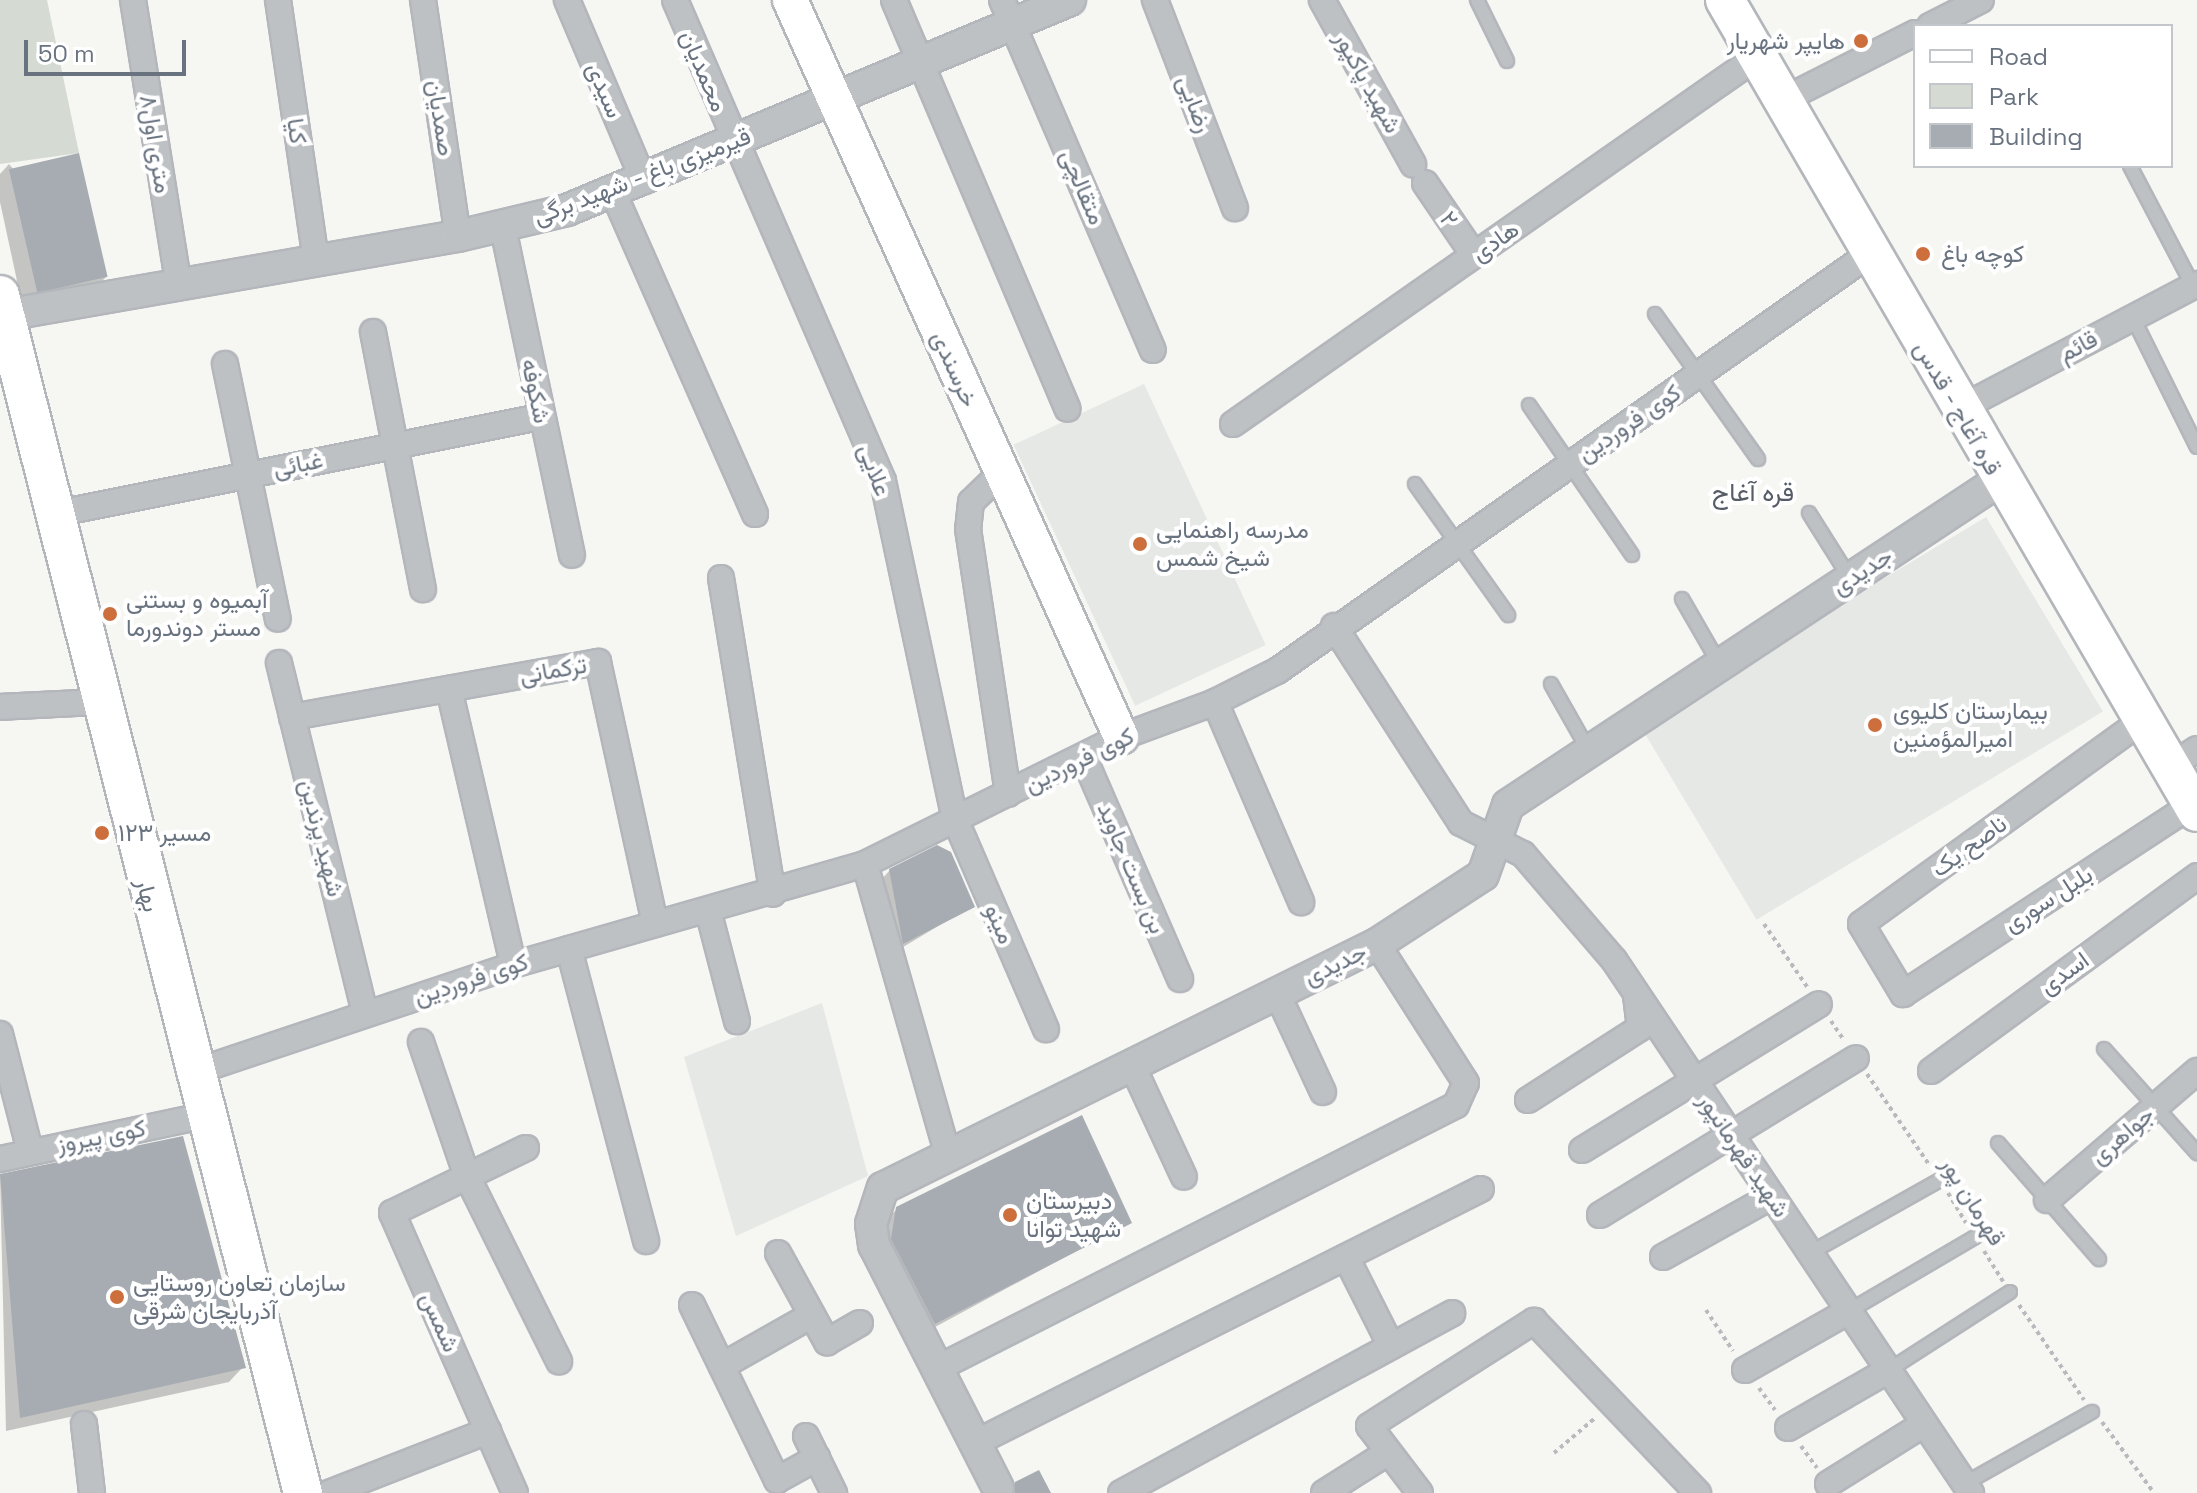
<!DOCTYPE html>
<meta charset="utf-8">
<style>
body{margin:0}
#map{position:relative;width:2197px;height:1493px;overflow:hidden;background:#f6f6f3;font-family:"Space Grotesk",Vazirmatn,sans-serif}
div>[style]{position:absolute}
.built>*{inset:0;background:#e6e8e6;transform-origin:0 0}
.green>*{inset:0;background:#d5dad3}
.shadow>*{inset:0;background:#0003}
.building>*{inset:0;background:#a7acb2;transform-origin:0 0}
.path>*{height:4px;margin-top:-2px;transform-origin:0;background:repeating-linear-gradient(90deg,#b8babd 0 4px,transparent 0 8px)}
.roads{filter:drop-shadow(2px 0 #b3b6bb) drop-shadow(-2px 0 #b3b6bb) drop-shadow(0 2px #b3b6bb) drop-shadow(0 -2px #b3b6bb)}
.service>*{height:12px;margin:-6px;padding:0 6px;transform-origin:6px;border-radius:6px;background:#bec1c4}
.minor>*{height:24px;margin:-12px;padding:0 12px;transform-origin:12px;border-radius:12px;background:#bec1c4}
.tertiary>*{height:30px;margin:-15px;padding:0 15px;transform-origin:15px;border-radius:15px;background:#bec1c4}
.secondary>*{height:34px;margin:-17px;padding:0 17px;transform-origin:17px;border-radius:17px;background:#fff}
.primary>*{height:38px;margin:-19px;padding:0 19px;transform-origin:19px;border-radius:19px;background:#fff}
.dots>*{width:22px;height:22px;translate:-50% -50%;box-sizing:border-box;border:4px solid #fff;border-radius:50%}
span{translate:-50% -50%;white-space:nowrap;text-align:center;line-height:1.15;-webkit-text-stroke:8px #fff;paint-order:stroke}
.poi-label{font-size:24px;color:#697380}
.right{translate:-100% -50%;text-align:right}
.left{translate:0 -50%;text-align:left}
.street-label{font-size:24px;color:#697380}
.neighbourhood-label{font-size:26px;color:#565d67}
.legend{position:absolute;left:1913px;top:24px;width:260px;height:144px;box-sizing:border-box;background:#fff;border:2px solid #c3c7cc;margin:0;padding:10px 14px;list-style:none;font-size:24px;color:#697380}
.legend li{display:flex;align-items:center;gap:16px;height:40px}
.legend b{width:40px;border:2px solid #c3c7cc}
.scale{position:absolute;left:24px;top:40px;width:162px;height:36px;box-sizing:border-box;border:4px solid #697380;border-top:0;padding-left:10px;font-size:24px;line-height:28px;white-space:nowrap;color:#697380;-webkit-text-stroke:6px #fff;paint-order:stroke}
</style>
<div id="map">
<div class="built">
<i style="left:1144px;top:384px;width:288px;height:144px;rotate:65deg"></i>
<i style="left:1986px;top:517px;width:227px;height:404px;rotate:59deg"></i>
<i style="clip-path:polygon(822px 1003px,868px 1176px,736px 1236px,684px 1057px)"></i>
</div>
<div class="green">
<i style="clip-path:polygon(0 0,47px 0,79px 153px,0 164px)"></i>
</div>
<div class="shadow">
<i style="clip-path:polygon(9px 164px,106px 277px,92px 291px,22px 304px,0 202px,0 174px)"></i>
<i style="clip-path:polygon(890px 870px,972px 906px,893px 953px,880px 909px,886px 889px,880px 881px)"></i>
<i style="clip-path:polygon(182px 1139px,243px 1367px,229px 1382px,6px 1431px,0 1175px)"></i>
<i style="clip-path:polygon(896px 1210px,1130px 1222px,924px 1333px,882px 1251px,885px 1221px)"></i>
</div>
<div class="building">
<i style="left:79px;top:153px;width:127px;height:72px;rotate:77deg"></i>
<i style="clip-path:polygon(937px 845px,951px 852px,975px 907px,903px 944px,889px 869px)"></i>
<i style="clip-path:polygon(1082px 1115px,1132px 1223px,935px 1324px,891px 1239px,896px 1207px)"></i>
<i style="clip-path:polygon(183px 1136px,246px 1368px,20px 1418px,0 1174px)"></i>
<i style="clip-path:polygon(1039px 1470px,1051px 1493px,1015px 1493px,1015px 1482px)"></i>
</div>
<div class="path">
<i style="left:1764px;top:924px;width:78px;rotate:55.5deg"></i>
<i style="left:1831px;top:1021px;width:23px;rotate:56deg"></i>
<i style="left:1867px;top:1074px;width:112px;rotate:55.6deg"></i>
<i style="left:1948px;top:1193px;width:35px;rotate:59deg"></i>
<i style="left:1984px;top:1251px;width:36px;rotate:58deg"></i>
<i style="left:2019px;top:1305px;width:115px;rotate:55.6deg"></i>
<i style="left:1706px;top:1310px;width:49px;rotate:56.6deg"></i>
<i style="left:1759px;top:1388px;width:27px;rotate:54deg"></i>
<i style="left:2102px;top:1422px;width:88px;rotate:53.8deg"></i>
<i style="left:1801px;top:1446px;width:27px;rotate:54deg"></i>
<i style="left:1554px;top:1453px;width:54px;rotate:-40.5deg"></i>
</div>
<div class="roads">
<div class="service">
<i style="left:1477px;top:0;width:68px;rotate:63.8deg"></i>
<i style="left:2130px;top:166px;width:136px;rotate:62.3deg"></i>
<i style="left:1655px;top:314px;width:178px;rotate:54.6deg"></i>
<i style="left:2133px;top:318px;width:144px;rotate:63.6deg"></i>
<i style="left:1529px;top:405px;width:182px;rotate:55.5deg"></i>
<i style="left:1415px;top:484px;width:161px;rotate:54.6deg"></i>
<i style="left:1809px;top:513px;width:77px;rotate:57.8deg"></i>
<i style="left:1682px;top:599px;width:76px;rotate:60.1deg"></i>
<i style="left:1551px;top:684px;width:77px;rotate:60.4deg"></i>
<i style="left:2104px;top:1049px;width:140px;rotate:48.2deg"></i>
<i style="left:1998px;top:1143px;width:154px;rotate:49deg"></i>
<i style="left:1810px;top:1253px;width:149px;rotate:-29.3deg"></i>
<i style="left:1849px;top:1311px;width:146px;rotate:-30.4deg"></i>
<i style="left:1889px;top:1370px;width:144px;rotate:-32.8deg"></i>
<i style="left:1964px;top:1484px;width:147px;rotate:-29.4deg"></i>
</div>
<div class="minor">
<i style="left:133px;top:0;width:291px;rotate:80.9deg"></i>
<i style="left:278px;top:0;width:265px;rotate:81.7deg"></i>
<i style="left:423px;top:0;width:239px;rotate:81.6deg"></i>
<i style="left:567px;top:0;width:197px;rotate:67deg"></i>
<i style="left:675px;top:0;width:524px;rotate:66.61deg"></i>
<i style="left:883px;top:481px;width:346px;rotate:78deg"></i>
<i style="left:955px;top:819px;width:229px;rotate:66.6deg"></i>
<i style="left:894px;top:0;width:444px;rotate:67deg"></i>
<i style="left:1002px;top:0;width:381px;rotate:66.7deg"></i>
<i style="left:1155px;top:0;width:223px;rotate:69deg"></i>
<i style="left:1322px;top:0;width:188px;rotate:61deg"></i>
<i style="left:1930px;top:26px;width:57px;rotate:-27deg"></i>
<i style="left:1781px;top:101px;width:150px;rotate:-26.9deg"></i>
<i style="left:1425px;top:183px;width:87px;rotate:55.8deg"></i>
<i style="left:613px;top:192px;width:352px;rotate:66.2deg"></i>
<i style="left:503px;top:228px;width:334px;rotate:78.1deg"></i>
<i style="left:373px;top:332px;width:262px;rotate:79deg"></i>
<i style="left:225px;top:364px;width:260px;rotate:78.3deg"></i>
<i style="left:1959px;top:409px;width:269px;rotate:-27.7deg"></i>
<i style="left:1233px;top:424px;width:640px;rotate:-35.01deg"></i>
<i style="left:1002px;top:472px;width:43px;rotate:135.9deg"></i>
<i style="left:971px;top:502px;width:27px;rotate:96deg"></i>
<i style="left:968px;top:529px;width:268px;rotate:81.4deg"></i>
<i style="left:54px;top:514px;width:497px;rotate:-11.3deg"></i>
<i style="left:721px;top:578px;width:320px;rotate:80.7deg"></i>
<i style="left:1334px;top:626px;width:234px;rotate:57.2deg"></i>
<i style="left:1461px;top:823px;width:69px;rotate:26.6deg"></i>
<i style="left:1523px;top:854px;width:140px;rotate:49.4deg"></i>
<i style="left:1614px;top:960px;width:642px;rotate:56.19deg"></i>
<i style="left:279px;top:663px;width:360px;rotate:76.2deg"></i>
<i style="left:449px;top:689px;width:283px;rotate:76.9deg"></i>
<i style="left:1215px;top:702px;width:218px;rotate:66.7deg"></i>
<i style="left:0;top:707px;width:99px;rotate:-2.9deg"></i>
<i style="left:292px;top:717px;width:311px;rotate:-10.2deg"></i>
<i style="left:598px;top:662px;width:268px;rotate:77.7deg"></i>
<i style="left:2143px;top:720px;width:348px;rotate:144.1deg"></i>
<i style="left:1861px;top:924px;width:82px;rotate:59deg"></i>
<i style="left:1903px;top:994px;width:347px;rotate:-33.2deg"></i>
<i style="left:1084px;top:758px;width:241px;rotate:66.5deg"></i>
<i style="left:2171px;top:766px;width:31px;rotate:-33deg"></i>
<i style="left:865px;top:864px;width:304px;rotate:74.1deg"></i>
<i style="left:708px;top:910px;width:115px;rotate:75.4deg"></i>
<i style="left:569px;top:949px;width:302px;rotate:75.2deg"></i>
<i style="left:1277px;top:993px;width:109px;rotate:65.1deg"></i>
<i style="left:0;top:1034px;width:121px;rotate:75.6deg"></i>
<i style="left:421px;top:1042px;width:142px;rotate:71.1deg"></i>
<i style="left:467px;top:1176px;width:207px;rotate:63.6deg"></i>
<i style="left:1132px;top:1065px;width:123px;rotate:65.1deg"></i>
<i style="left:1931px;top:1071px;width:330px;rotate:-36.2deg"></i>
<i style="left:194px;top:1072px;width:336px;rotate:-18.5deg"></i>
<i style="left:513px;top:965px;width:366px;rotate:-16deg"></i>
<i style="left:865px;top:864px;width:286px;rotate:-26.4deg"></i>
<i style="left:1121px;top:737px;width:100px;rotate:-20.4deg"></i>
<i style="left:1215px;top:702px;width:69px;rotate:-26.6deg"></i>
<i style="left:1277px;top:671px;width:723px;rotate:-35.14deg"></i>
<i style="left:1528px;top:1100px;width:133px;rotate:-32.7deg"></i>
<i style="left:1640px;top:1028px;width:31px;rotate:-97deg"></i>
<i style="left:1582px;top:1150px;width:278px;rotate:-31.6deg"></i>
<i style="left:0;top:1159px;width:208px;rotate:-12deg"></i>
<i style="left:2047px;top:1200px;width:198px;rotate:-40.7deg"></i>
<i style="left:1600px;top:1215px;width:300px;rotate:-31.5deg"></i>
<i style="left:778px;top:1253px;width:102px;rotate:61.2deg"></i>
<i style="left:827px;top:1342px;width:38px;rotate:-30deg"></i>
<i style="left:1346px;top:1257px;width:100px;rotate:63.2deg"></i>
<i style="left:1663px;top:1257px;width:125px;rotate:-29.2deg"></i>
<i style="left:692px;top:1305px;width:195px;rotate:64.1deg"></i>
<i style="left:777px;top:1480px;width:46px;rotate:-28.8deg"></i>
<i style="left:722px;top:1366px;width:103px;rotate:-29.5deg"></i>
<i style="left:938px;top:1368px;width:581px;rotate:-26.92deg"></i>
<i style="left:1456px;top:1105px;width:24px;rotate:-66deg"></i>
<i style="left:1466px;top:1083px;width:165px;rotate:-122.6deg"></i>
<i style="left:1745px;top:1370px;width:120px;rotate:-29.6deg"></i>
<i style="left:84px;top:1424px;width:69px;rotate:83.4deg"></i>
<i style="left:1788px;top:1428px;width:116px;rotate:-29.9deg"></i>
<i style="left:806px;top:1436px;width:64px;rotate:63.8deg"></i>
<i style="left:975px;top:1443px;width:566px;rotate:-26.66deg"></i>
<i style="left:1828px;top:1484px;width:113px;rotate:-32deg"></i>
<i style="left:329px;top:1493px;width:171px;rotate:-21.3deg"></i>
<i style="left:515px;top:1493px;width:306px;rotate:-113.7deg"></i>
<i style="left:392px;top:1213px;width:149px;rotate:-25.9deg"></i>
<i style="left:1121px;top:1493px;width:377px;rotate:-28.5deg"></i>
<i style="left:1324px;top:1493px;width:75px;rotate:-32.4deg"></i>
<i style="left:1420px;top:1493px;width:84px;rotate:-127.3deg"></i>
<i style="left:1369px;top:1426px;width:196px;rotate:-32.5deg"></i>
<i style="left:1534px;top:1321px;width:238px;rotate:46.4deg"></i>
</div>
<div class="tertiary">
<i style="left:5px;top:315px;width:460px;rotate:-9.9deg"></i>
<i style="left:458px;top:236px;width:112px;rotate:-13.4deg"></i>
<i style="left:567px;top:210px;width:545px;rotate:-22.66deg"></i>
<i style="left:998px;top:1488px;width:273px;rotate:-117deg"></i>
<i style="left:874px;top:1245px;width:21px;rotate:-98deg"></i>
<i style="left:871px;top:1224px;width:38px;rotate:-72deg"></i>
<i style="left:883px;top:1188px;width:551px;rotate:-26.29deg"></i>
<i style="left:1377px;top:944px;width:126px;rotate:-33.1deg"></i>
<i style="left:1483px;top:875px;width:74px;rotate:-70.3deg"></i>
<i style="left:1508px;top:805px;width:590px;rotate:-33.45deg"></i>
</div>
<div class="secondary">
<i style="left:790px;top:0;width:808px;rotate:65.81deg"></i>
</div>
<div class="primary">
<i style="left:1725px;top:0;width:939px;rotate:59.83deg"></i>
<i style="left:0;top:295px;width:1236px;rotate:75.81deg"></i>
</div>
</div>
<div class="dots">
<i style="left:1861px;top:41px;background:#cd6f3d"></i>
<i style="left:1923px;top:254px;background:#cd6f3d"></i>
<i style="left:1140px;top:544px;background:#cd6f3d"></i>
<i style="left:110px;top:614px;background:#cd6f3d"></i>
<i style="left:1875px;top:725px;background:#cd6f3d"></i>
<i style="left:102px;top:833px;background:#cd6f3d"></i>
<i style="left:1010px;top:1215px;background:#cd6f3d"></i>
<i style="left:117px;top:1297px;background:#cd6f3d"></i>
</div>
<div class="poi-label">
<span class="right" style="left:1845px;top:41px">هایپر شهریار</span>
<span class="left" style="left:1941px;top:254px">کوچه باغ</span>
<span class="left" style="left:1156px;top:544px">مدرسه راهنمایی<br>شیخ شمس</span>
<span class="left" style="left:126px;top:614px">آبمیوه و بستنی<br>مستر دوندورما</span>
<span class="left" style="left:1893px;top:725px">بیمارستان کلیوی<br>امیرالمؤمنین</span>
<span class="left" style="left:118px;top:833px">مسیر ۱۲۳</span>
<span class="left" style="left:1026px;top:1215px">دبیرستان<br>شهید توانا</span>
<span class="left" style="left:133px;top:1297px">سازمان تعاون روستایی<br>آذربایجان شرقی</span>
</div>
<div class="street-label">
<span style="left:704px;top:71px;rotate:67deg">محمدیان</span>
<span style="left:1368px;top:82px;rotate:61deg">شهید پاکپور</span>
<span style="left:605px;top:90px;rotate:67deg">سیدی</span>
<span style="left:1195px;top:104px;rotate:69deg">رضایی</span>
<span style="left:441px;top:118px;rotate:81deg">صمدیان</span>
<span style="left:297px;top:131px;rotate:82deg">کیا</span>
<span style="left:156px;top:144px;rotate:81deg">۸متری اول</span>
<span style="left:642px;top:176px;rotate:-21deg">قیرمیزی باغ - شهید برگی</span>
<span style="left:1083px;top:187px;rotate:67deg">متقالچی</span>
<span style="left:1449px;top:219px;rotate:55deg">۲</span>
<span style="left:1495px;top:241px;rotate:-35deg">هادی</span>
<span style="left:2078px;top:346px;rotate:-28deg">قائم</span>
<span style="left:955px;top:369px;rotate:66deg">خرسندی</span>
<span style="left:536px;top:391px;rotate:78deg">شکوفه</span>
<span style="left:1958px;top:408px;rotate:60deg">قره آغاج - قدس</span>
<span style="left:1629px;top:423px;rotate:-34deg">کوی فروردین</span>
<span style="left:298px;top:464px;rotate:-11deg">غبائی</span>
<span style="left:875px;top:470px;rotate:70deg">علایی</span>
<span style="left:1862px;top:571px;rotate:-33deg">جدیدی</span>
<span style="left:553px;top:670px;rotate:-10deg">ترکمانی</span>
<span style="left:1079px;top:760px;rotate:-26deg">کوی فروردین</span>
<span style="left:322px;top:838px;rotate:76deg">شهید پرندین</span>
<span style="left:1969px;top:846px;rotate:-36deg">ناصح یک</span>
<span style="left:1132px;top:868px;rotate:67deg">بن بست جاوید</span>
<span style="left:148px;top:895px;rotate:76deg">بهار</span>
<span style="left:2048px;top:899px;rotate:-33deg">بلبل سوری</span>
<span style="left:1000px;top:924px;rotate:67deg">مینو</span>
<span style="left:1335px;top:964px;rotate:-26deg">جدیدی</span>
<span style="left:2064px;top:973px;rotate:-36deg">اسدی</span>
<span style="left:471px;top:979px;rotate:-18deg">کوی فروردین</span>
<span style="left:2122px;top:1135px;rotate:-41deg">جواهری</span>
<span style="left:101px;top:1136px;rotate:-11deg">کوی پیروز</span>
<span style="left:1744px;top:1155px;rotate:56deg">شهید قهرمانپور</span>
<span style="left:1973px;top:1201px;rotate:58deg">قهرمان پور</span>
<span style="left:440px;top:1322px;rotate:66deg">شمس</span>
</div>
<div class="neighbourhood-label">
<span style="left:1753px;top:493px">قره آغاج</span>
</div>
<ul class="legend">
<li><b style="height:10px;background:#fff"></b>Road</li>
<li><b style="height:22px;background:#d5dad3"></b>Park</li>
<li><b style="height:22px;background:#a7acb2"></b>Building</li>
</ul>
<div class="scale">50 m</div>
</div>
